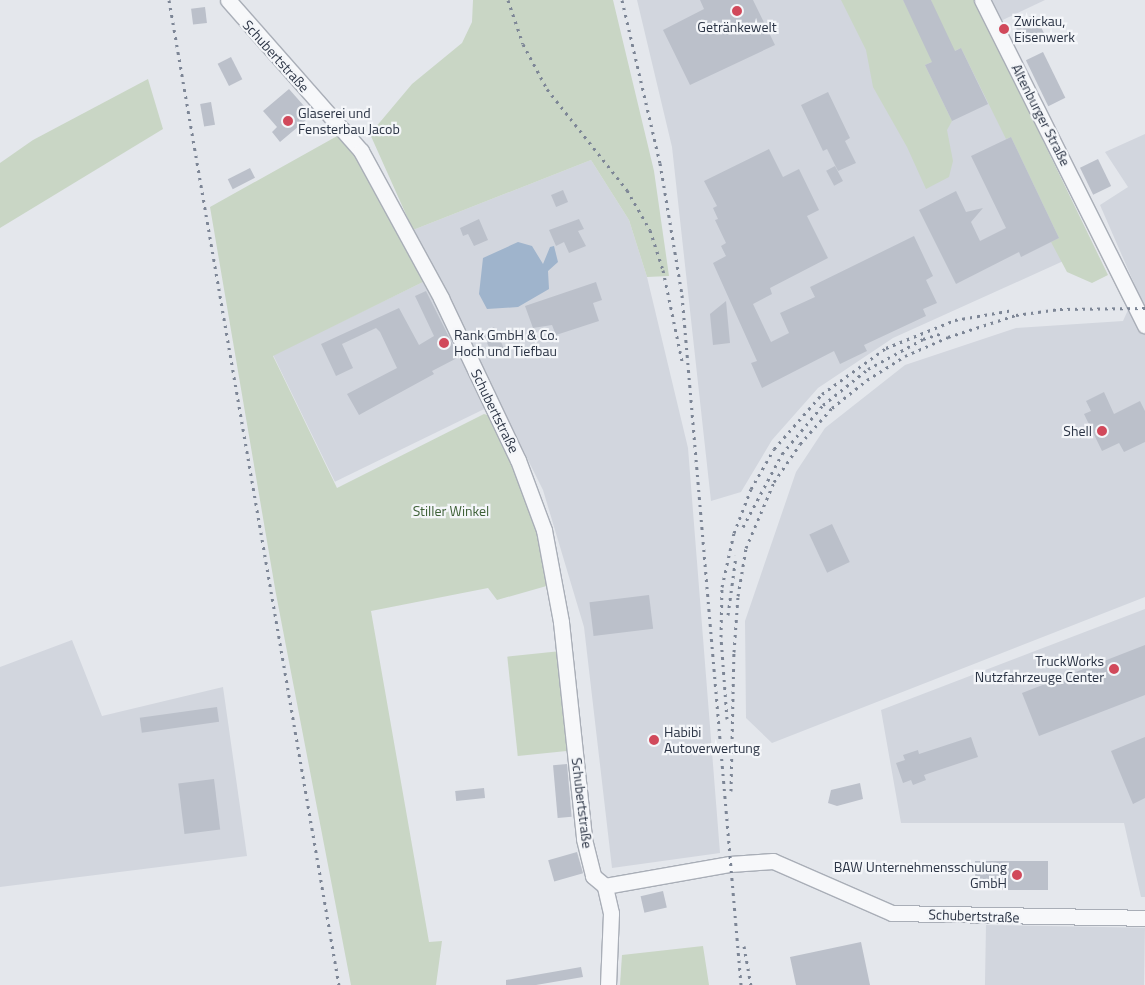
<!DOCTYPE html>
<meta charset="utf-8">
<style>
body{margin:0}
#map{position:relative;width:1145px;height:985px;overflow:hidden;background:#e4e7ec;font-family:"Titillium Web",sans-serif}
div>[style]{position:absolute}
.built>*{inset:0;background:#d2d6de;transform-origin:0 0}
.green>*{inset:0;background:#c9d6c5;transform-origin:0 0}
.water>*{inset:0;background:#9fb4cc}
.building>*{inset:0;background:#bbc0ca;transform-origin:0 0}
.roads{filter:drop-shadow(1px 0 #a9aeb7) drop-shadow(-1px 0 #a9aeb7) drop-shadow(0 1px #a9aeb7) drop-shadow(0 -1px #a9aeb7)}
.minor>*{height:15px;margin:-7.5px;padding:0 7.5px;transform-origin:7.5px;border-radius:7.5px;background:#f7f8fa}
.rail>*{height:3px;margin-top:-1.5px;transform-origin:0;background:repeating-linear-gradient(90deg,#7d8696 0 2.5px,transparent 0 7.5px)}
.dots>*{width:14px;height:14px;translate:-50% -50%;box-sizing:border-box;border:2px solid #f4f6f9;border-radius:50%}
span{translate:-50% -50%;white-space:nowrap;text-align:center;line-height:1.15;-webkit-text-stroke:4.5px #f4f6f9;paint-order:stroke}
.poi-label{font-size:14px;color:#2b3445}
.left{translate:0 -50%;text-align:left}
.right{translate:-100% -50%;text-align:right}
.street-label{font-size:14px;color:#2b3445}
.park-label{font-size:14px;color:#3f6138}
</style>
<div id="map">
<div class="built">
<i style="clip-path:polygon(637px 0,959px 0,1081px 253px,893px 338px,818px 388px,772px 440px,741px 492px,711px 501px,672px 147px)"></i>
<i style="clip-path:polygon(974px 0,1045px 0,988px 27px)"></i>
<i style="clip-path:polygon(1145px 134px,1145px 597px,772px 743px,746px 718px,745px 621px,796px 472px,825px 428px,905px 365px,1016px 328px,1123px 321px,1137px 290px,1100px 205px,1128px 187px,1105px 152px)"></i>
<i style="clip-path:polygon(591px 160px,629px 220px,647px 277px,688px 448px,720px 853px,612px 868px,584px 627px,543px 490px,413px 230px)"></i>
<i style="left:425px;top:281px;width:141px;height:169px;rotate:64deg"></i>
<i style="clip-path:polygon(1145px 609px,1145px 897px,1141px 897px,1124px 823px,901px 823px,881px 710px)"></i>
<i style="clip-path:polygon(72px 640px,102px 716px,223px 687px,247px 856px,0 887px,0 667px)"></i>
<i style="left:986px;top:925px;width:159px;height:61px;rotate:1deg"></i>
</div>
<div class="green">
<i style="clip-path:polygon(473px 0,613px 0,654px 171px,669px 276px,647px 277px,629px 220px,591px 160px,413px 230px,370px 134px,412px 84px,462px 43px,472px 22px)"></i>
<i style="clip-path:polygon(841px 0,903px 0,934px 61px,925px 65px,952px 121px,947px 130px,953px 161px,949px 177px,926px 189px,907px 147px,873px 87px,866px 50px)"></i>
<i style="clip-path:polygon(931px 0,975px 0,1108px 275px,1092px 283px,1067px 272px,1051px 242px,1059px 238px,1011px 137px,1006px 139px,961px 48px,952px 52px)"></i>
<i style="clip-path:polygon(148px 79px,163px 129px,0 228px,0 163px,33px 140px)"></i>
<i style="clip-path:polygon(339px 135px,356px 156px,425px 281px,273px 356px,337px 488px,484px 414px,494px 417px,537px 530px,550px 585px,497px 600px,488px 588px,371px 611px,429px 942px,442px 941px,436px 985px,351px 985px,276px 594px,210px 207px)"></i>
<i style="left:561px;top:651px;width:100px;height:54px;rotate:84deg"></i>
<i style="clip-path:polygon(703px 946px,709px 985px,620px 985px,622px 955px)"></i>
</div>
<div class="water">
<i style="clip-path:polygon(518px 242px,532px 246px,543px 264px,550px 247px,554px 246px,558px 262px,548px 271px,549px 289px,518px 307px,487px 309px,479px 294px,483px 258px)"></i>
</div>
<div class="building">
<i style="clip-path:polygon(700px 0,753px 0,775px 45px,690px 85px,663px 30px,704px 9px)"></i>
<i style="clip-path:polygon(903px 0,931px 0,955px 51px,961px 48px,988px 104px,952px 121px,925px 65px,932px 62px)"></i>
<i style="left:205px;top:7px;width:16px;height:14px;rotate:83deg"></i>
<i style="left:1035px;top:14px;width:21px;height:23px;rotate:65deg"></i>
<i style="left:1043px;top:52px;width:51px;height:19px;rotate:64deg"></i>
<i style="left:231px;top:57px;width:25px;height:15px;rotate:63deg"></i>
<i style="clip-path:polygon(289px 89px,312px 115px,280px 142px,272px 132px,277px 127px,263px 111px)"></i>
<i style="clip-path:polygon(828px 92px,850px 138px,845px 141px,856px 163px,838px 171px,827px 149px,823px 151px,801px 105px)"></i>
<i style="left:211px;top:102px;width:23px;height:11px;rotate:80deg"></i>
<i style="clip-path:polygon(1011px 137px,1059px 238px,1021px 257px,1019px 252px,956px 284px,919px 210px,956px 191px,966px 212px,983px 208px,971px 222px,980px 241px,1006px 228px,971px 156px)"></i>
<i style="clip-path:polygon(769px 149px,783px 177px,799px 169px,819px 210px,807px 216px,828px 258px,770px 288px,772px 294px,753px 304px,771px 342px,789px 333px,780px 313px,815px 297px,810px 287px,914px 236px,933px 276px,926px 280px,937px 303px,923px 309px,926px 316px,864px 345px,867px 351px,840px 364px,834px 351px,762px 388px,751px 363px,757px 361px,713px 263px,726px 256px,721px 246px,726px 243px,715px 220px,718px 219px,713px 208px,717px 206px,704px 181px)"></i>
<i style="left:1098px;top:159px;width:30px;height:20px;rotate:64deg"></i>
<i style="left:835px;top:166px;width:17px;height:10px;rotate:62deg"></i>
<i style="left:250px;top:168px;width:11px;height:25px;rotate:63deg"></i>
<i style="left:563px;top:190px;width:13px;height:13px;rotate:67deg"></i>
<i style="clip-path:polygon(479px 219px,488px 240px,474px 246px,468px 234px,463px 236px,460px 228px)"></i>
<i style="clip-path:polygon(579px 219px,584px 229px,578px 231px,586px 246px,569px 253px,564px 242px,556px 246px,549px 230px)"></i>
<i style="clip-path:polygon(596px 282px,602px 300px,593px 303px,599px 321px,556px 335px,552px 325px,533px 328px,525px 306px)"></i>
<i style="clip-path:polygon(426px 291px,459px 357px,432px 371px,434px 374px,359px 415px,347px 394px,397px 368px,380px 332px,376px 328px,342px 344px,353px 368px,336px 376px,321px 344px,399px 308px,419px 345px,434px 336px,415px 296px)"></i>
<i style="clip-path:polygon(726px 301px,730px 343px,713px 345px,710px 314px)"></i>
<i style="left:494px;top:327px;width:26px;height:13px;rotate:65deg"></i>
<i style="clip-path:polygon(1104px 392px,1114px 414px,1140px 401px,1145px 411px,1145px 442px,1124px 452px,1119px 443px,1102px 451px,1084px 414px,1091px 411px,1086px 401px)"></i>
<i style="left:832px;top:524px;width:42px;height:25px;rotate:65deg"></i>
<i style="left:649px;top:595px;width:34px;height:60px;rotate:83deg"></i>
<i style="clip-path:polygon(1145px 645px,1145px 695px,1039px 736px,1022px 693px)"></i>
<i style="left:217px;top:707px;width:15px;height:78px;rotate:82deg"></i>
<i style="clip-path:polygon(971px 737px,978px 757px,924px 775px,926px 780px,913px 785px,911px 780px,903px 783px,896px 763px,905px 760px,903px 755px,918px 750px,919px 754px)"></i>
<i style="clip-path:polygon(1145px 737px,1145px 798px,1133px 804px,1111px 751px)"></i>
<i style="left:567px;top:764px;width:53px;height:14px;rotate:85deg"></i>
<i style="left:214px;top:779px;width:51px;height:36px;rotate:83deg"></i>
<i style="clip-path:polygon(860px 783px,863px 799px,837px 806px,828px 803px,831px 790px)"></i>
<i style="left:484px;top:788px;width:10px;height:29px;rotate:84deg"></i>
<i style="left:577px;top:852px;width:22px;height:30px;rotate:74deg"></i>
<i style="left:975px;top:861px;width:73px;height:29px"></i>
<i style="left:663px;top:891px;width:17px;height:23px;rotate:77deg"></i>
<i style="clip-path:polygon(861px 942px,870px 985px,796px 985px,790px 957px)"></i>
<i style="clip-path:polygon(581px 967px,583px 977px,536px 985px,506px 985px,506px 980px)"></i>
</div>
<div class="roads">
<div class="minor">
<i style="left:228px;top:0;width:201px;rotate:48.6deg"></i>
<i style="left:361px;top:151px;width:167px;rotate:61.4deg"></i>
<i style="left:441px;top:298px;width:179px;rotate:64.6deg"></i>
<i style="left:518px;top:460px;width:75px;rotate:69.6deg"></i>
<i style="left:544px;top:530px;width:94px;rotate:79.5deg"></i>
<i style="left:561px;top:622px;width:218px;rotate:83.9deg"></i>
<i style="left:584px;top:839px;width:38px;rotate:76deg"></i>
<i style="left:593px;top:876px;width:16px;rotate:40deg"></i>
<i style="left:982px;top:0;width:364px;rotate:63.4deg"></i>
<i style="left:608px;top:985px;width:72px;rotate:-87.6deg"></i>
<i style="left:611px;top:913px;width:28px;rotate:-103deg"></i>
<i style="left:605px;top:886px;width:127px;rotate:-10deg"></i>
<i style="left:730px;top:864px;width:43px;rotate:-4deg"></i>
<i style="left:773px;top:861px;width:130px;rotate:23.6deg"></i>
<i style="left:892px;top:913px;width:253px;rotate:1.1deg"></i>
</div>
</div>
<div class="rail">
<i style="left:169px;top:0;width:1000px;rotate:80.21deg"></i>
<i style="left:508px;top:0;width:46px;rotate:71.2deg"></i>
<i style="left:523px;top:44px;width:51px;rotate:61.9deg"></i>
<i style="left:547px;top:89px;width:129px;rotate:51.6deg"></i>
<i style="left:627px;top:190px;width:46px;rotate:60.1deg"></i>
<i style="left:650px;top:230px;width:42px;rotate:72deg"></i>
<i style="left:663px;top:270px;width:93px;rotate:78.2deg"></i>
<i style="left:622px;top:0;width:167px;rotate:76.9deg"></i>
<i style="left:660px;top:163px;width:134px;rotate:80.5deg"></i>
<i style="left:682px;top:295px;width:693px;rotate:85.11deg"></i>
<i style="left:743px;top:527px;width:83px;rotate:-61.9deg"></i>
<i style="left:782px;top:454px;width:64px;rotate:-50.1deg"></i>
<i style="left:823px;top:405px;width:58px;rotate:-38.7deg"></i>
<i style="left:868px;top:369px;width:63px;rotate:-28.6deg"></i>
<i style="left:923px;top:339px;width:21px;rotate:-17deg"></i>
<i style="left:728px;top:615px;width:60px;rotate:-82.3deg"></i>
<i style="left:727px;top:719px;width:82px;rotate:-94.2deg"></i>
<i style="left:721px;top:637px;width:50px;rotate:-88.9deg"></i>
<i style="left:722px;top:587px;width:55px;rotate:-77.5deg"></i>
<i style="left:734px;top:533px;width:47px;rotate:-68.9deg"></i>
<i style="left:751px;top:489px;width:46px;rotate:-60.1deg"></i>
<i style="left:774px;top:449px;width:73px;rotate:-48.9deg"></i>
<i style="left:822px;top:394px;width:79px;rotate:-35.7deg"></i>
<i style="left:886px;top:348px;width:74px;rotate:-22.1deg"></i>
<i style="left:955px;top:320px;width:59px;rotate:-9.8deg"></i>
<i style="left:731px;top:791px;width:139px;rotate:-88.8deg"></i>
<i style="left:734px;top:652px;width:56px;rotate:-85.9deg"></i>
<i style="left:738px;top:596px;width:49px;rotate:-80.5deg"></i>
<i style="left:746px;top:548px;width:72px;rotate:-67deg"></i>
<i style="left:774px;top:482px;width:46px;rotate:-55.6deg"></i>
<i style="left:800px;top:444px;width:48px;rotate:-48.4deg"></i>
<i style="left:832px;top:408px;width:45px;rotate:-38.7deg"></i>
<i style="left:867px;top:380px;width:45px;rotate:-32.3deg"></i>
<i style="left:905px;top:356px;width:47px;rotate:-23.8deg"></i>
<i style="left:948px;top:337px;width:71px;rotate:-17.9deg"></i>
<i style="left:1016px;top:315px;width:44px;rotate:-7.8deg"></i>
<i style="left:1060px;top:309px;width:85px;rotate:-0.7deg"></i>
<i style="left:744px;top:946px;width:40px;rotate:80deg"></i>
</div>
<div class="dots">
<i style="left:737px;top:11px;background:#d1495b"></i>
<i style="left:1004px;top:29px;background:#d1495b"></i>
<i style="left:288px;top:121px;background:#d1495b"></i>
<i style="left:444px;top:343px;background:#d1495b"></i>
<i style="left:1102px;top:431px;background:#d1495b"></i>
<i style="left:1114px;top:669px;background:#d1495b"></i>
<i style="left:654px;top:740px;background:#d1495b"></i>
<i style="left:1017px;top:875px;background:#d1495b"></i>
</div>
<div class="poi-label">
<span class="left" style="left:1014px;top:29px">Zwickau,<br>Eisenwerk</span>
<span style="left:737px;top:27px">Getränkewelt</span>
<span class="left" style="left:298px;top:121px">Glaserei und<br>Fensterbau Jacob</span>
<span class="left" style="left:454px;top:343px">Rank GmbH &amp; Co.<br>Hoch und Tiefbau</span>
<span class="right" style="left:1092px;top:431px">Shell</span>
<span class="right" style="left:1104px;top:669px">TruckWorks<br>Nutzfahrzeuge Center</span>
<span class="left" style="left:664px;top:740px">Habibi<br>Autoverwertung</span>
<span class="right" style="left:1007px;top:875px">BAW Unternehmensschulung<br>GmbH</span>
</div>
<div class="street-label">
<span style="left:276px;top:56px;rotate:48deg">Schubertstraße</span>
<span style="left:1041px;top:115px;rotate:63deg">Altenburger Straße</span>
<span style="left:495px;top:411px;rotate:64deg">Schubertstraße</span>
<span style="left:582px;top:803px;rotate:83deg">Schubertstraße</span>
<span style="left:974px;top:916px;rotate:2deg">Schubertstraße</span>
</div>
<div class="park-label">
<span style="left:451px;top:511px">Stiller Winkel</span>
</div>
</div>
